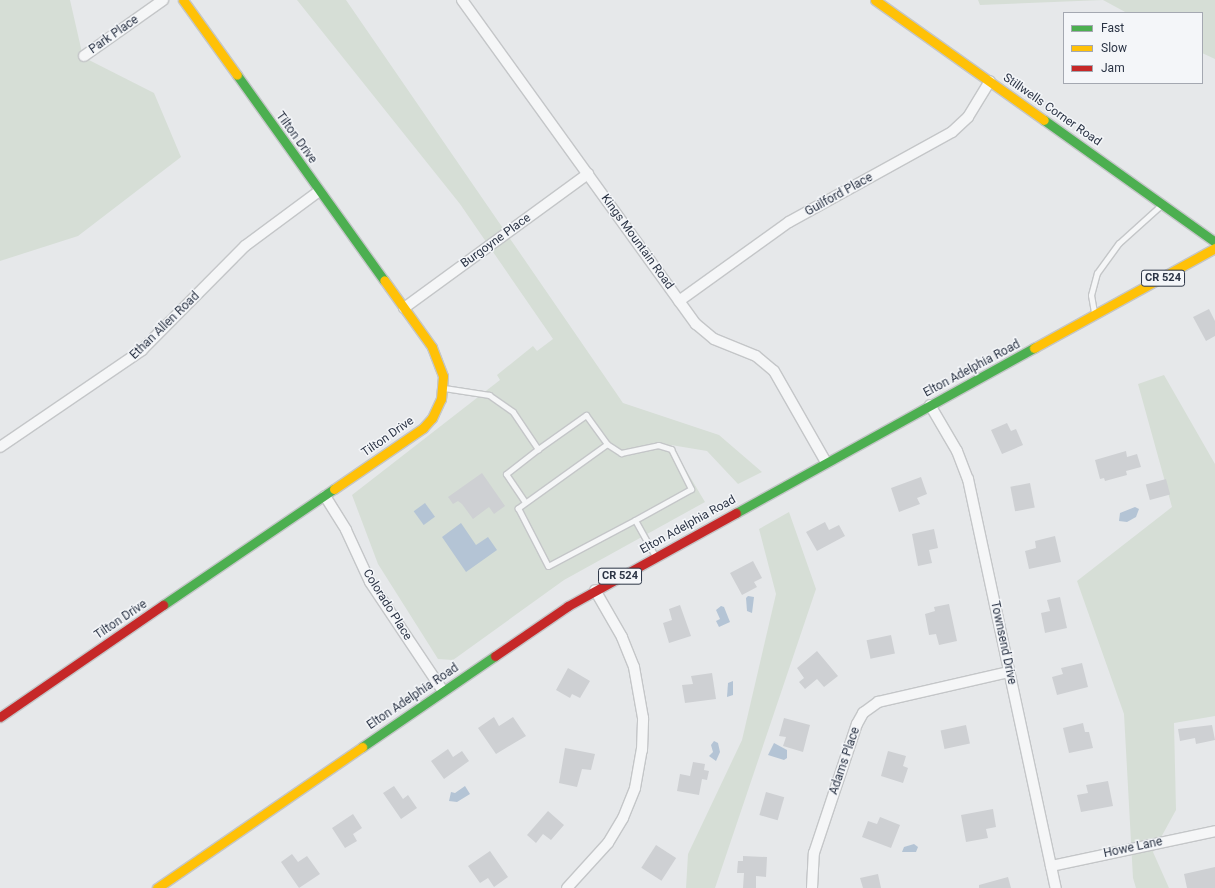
<!DOCTYPE html>
<style>
body{margin:0}
#map{position:relative;width:1215px;height:888px;overflow:hidden;background:#e6e8ea;font-family:Roboto,sans-serif}
div>[style]{position:absolute}
.green>*{inset:0;background:#d6ded6}
.water>*{inset:0;background:#b4c4d5;transform-origin:0 0}
.building>*{inset:0;background:#ced0d3;transform-origin:0 0}
.roads{filter:drop-shadow(1px 0 #c4c6c8) drop-shadow(-1px 0 #c4c6c8) drop-shadow(0 1px #c4c6c8) drop-shadow(0 -1px #c4c6c8)}
.lane>*{height:5px;margin:-2.5px;padding:0 2.5px;transform-origin:2.5px;border-radius:2.5px;background:#f5f6f7}
.street>*{height:10px;margin:-5px;padding:0 5px;transform-origin:5px;border-radius:5px;background:#f5f6f7}
.fast>*{height:9px;margin:-4.5px;padding:0 4.5px;transform-origin:4.5px;border-radius:4.5px;background:#4caf50}
.slow>*{height:9px;margin:-4.5px;padding:0 4.5px;transform-origin:4.5px;border-radius:4.5px;background:#ffc107}
.jam>*{height:9px;margin:-4.5px;padding:0 4.5px;transform-origin:4.5px;border-radius:4.5px;background:#c62828}
span{translate:-50% -50%;white-space:nowrap;text-align:center;line-height:1.15;-webkit-text-stroke:3px #f4f6f9;paint-order:stroke}
.shield-label span{padding:1px 3px;background:#f4f6f9;border:1px solid;border-radius:3px;-webkit-text-stroke-width:0}
.shield-label{font-size:11px;color:#2b3445;font-weight:700}
.street-label{font-size:12px;color:#2b3445}
.legend{position:absolute;left:1063px;top:12px;width:140px;height:72px;box-sizing:border-box;background:#f4f6f9;border:1px solid #a4a8b1;margin:0;padding:5px 7px;list-style:none;font-size:12px;color:#2b3445}
.legend li{display:flex;align-items:center;gap:8px;height:20px}
.legend b{width:20px;border:1px solid #a4a8b1}
</style>
<div id="map">
<div class="green">
<i style="clip-path:polygon(0 0,70px 0,83px 57px,154px 93px,181px 157px,78px 236px,0 261px)"></i>
<i style="clip-path:polygon(297px 0,346px 0,623px 403px,719px 435px,762px 472px,738px 484px,707px 451px,671px 445px,705px 502px,564px 580px,453px 660px,438px 659px,378px 564px,352px 495px,500px 380px,497px 375px,533px 346px,537px 351px,553px 339px,460px 204px)"></i>
<i style="clip-path:polygon(978px 0,1215px 0,1215px 59px,1202px 53px,1202px 13px,1127px 13px,1103px 0,980px 5px)"></i>
<i style="clip-path:polygon(1164px 375px,1215px 464px,1215px 716px,1174px 723px,1176px 810px,1153px 852px,1169px 888px,1136px 888px,1133px 878px,1124px 714px,1077px 581px,1172px 507px,1138px 384px)"></i>
<i style="clip-path:polygon(789px 512px,816px 589px,715px 888px,686px 888px,688px 854px,742px 740px,776px 594px,759px 529px)"></i>
</div>
<div class="water">
<i style="left:425px;top:503px;width:17px;height:14px;rotate:54deg"></i>
<i style="clip-path:polygon(1135px 507px,1139px 509px,1136px 517px,1127px 522px,1119px 521px,1120px 513px)"></i>
<i style="clip-path:polygon(461px 523px,476px 545px,488px 537px,497px 550px,466px 572px,442px 537px)"></i>
<i style="clip-path:polygon(748px 596px,754px 597px,752px 613px,747px 611px,746px 598px)"></i>
<i style="clip-path:polygon(721px 606px,724px 607px,730px 622px,719px 627px,716px 621px,720px 619px,716px 610px)"></i>
<i style="clip-path:polygon(733px 681px,733px 695px,727px 697px,728px 683px)"></i>
<i style="clip-path:polygon(714px 741px,718px 743px,720px 752px,716px 761px,709px 756px,713px 752px,711px 745px)"></i>
<i style="clip-path:polygon(774px 743px,787px 750px,787px 758px,784px 760px,768px 755px)"></i>
<i style="clip-path:polygon(465px 786px,470px 794px,457px 802px,449px 801px,451px 792px,455px 793px)"></i>
<i style="clip-path:polygon(914px 844px,918px 847px,916px 852px,902px 852px,904px 847px)"></i>
</div>
<div class="building">
<i style="clip-path:polygon(1209px 309px,1215px 321px,1215px 336px,1206px 341px,1193px 317px)"></i>
<i style="clip-path:polygon(1007px 423px,1011px 431px,1016px 429px,1023px 445px,1002px 454px,991px 430px)"></i>
<i style="clip-path:polygon(1126px 451px,1127px 457px,1137px 454px,1141px 467px,1126px 471px,1127px 475px,1105px 481px,1104px 478px,1100px 479px,1095px 460px)"></i>
<i style="clip-path:polygon(482px 473px,505px 506px,494px 514px,489px 507px,473px 519px,462px 504px,458px 501px,453px 504px,448px 497px)"></i>
<i style="clip-path:polygon(921px 477px,927px 494px,917px 498px,920px 504px,899px 512px,891px 488px)"></i>
<i style="left:1166px;top:479px;width:16px;height:21px;rotate:75deg"></i>
<i style="left:1030px;top:483px;width:25px;height:20px;rotate:79deg"></i>
<i style="clip-path:polygon(825px 522px,829px 530px,839px 525px,845px 536px,817px 551px,806px 532px)"></i>
<i style="clip-path:polygon(934px 529px,938px 548px,929px 550px,932px 563px,918px 566px,912px 534px)"></i>
<i style="clip-path:polygon(1055px 536px,1061px 562px,1029px 569px,1025px 551px,1036px 548px,1035px 541px)"></i>
<i style="clip-path:polygon(753px 561px,762px 578px,754px 582px,757px 587px,742px 595px,730px 573px)"></i>
<i style="clip-path:polygon(1060px 597px,1067px 628px,1045px 633px,1041px 613px,1050px 611px,1047px 600px)"></i>
<i style="clip-path:polygon(949px 604px,957px 641px,939px 645px,936px 634px,929px 635px,925px 614px,935px 611px,934px 607px)"></i>
<i style="clip-path:polygon(680px 605px,691px 636px,669px 643px,663px 623px,672px 620px,669px 609px)"></i>
<i style="left:891px;top:635px;width:19px;height:25px;rotate:78deg"></i>
<i style="clip-path:polygon(817px 651px,838px 676px,824px 687px,817px 679px,805px 689px,799px 682px,804px 678px,797px 668px)"></i>
<i style="clip-path:polygon(1082px 663px,1088px 687px,1057px 695px,1052px 677px,1063px 674px,1061px 668px)"></i>
<i style="clip-path:polygon(568px 668px,590px 681px,580px 698px,572px 694px,570px 698px,556px 690px)"></i>
<i style="clip-path:polygon(712px 673px,716px 699px,685px 703px,682px 685px,693px 684px,691px 676px)"></i>
<i style="clip-path:polygon(494px 717px,499px 726px,513px 717px,526px 736px,496px 754px,478px 728px)"></i>
<i style="clip-path:polygon(784px 718px,810px 725px,803px 752px,783px 746px,786px 737px,779px 736px)"></i>
<i style="clip-path:polygon(1083px 723px,1085px 732px,1089px 732px,1093px 748px,1069px 753px,1063px 728px)"></i>
<i style="left:966px;top:725px;width:19px;height:26px;rotate:78deg"></i>
<i style="clip-path:polygon(1212px 725px,1215px 740px,1196px 744px,1195px 738px,1180px 741px,1178px 729px)"></i>
<i style="clip-path:polygon(565px 748px,595px 754px,591px 770px,582px 769px,577px 787px,559px 783px)"></i>
<i style="clip-path:polygon(448px 749px,453px 757px,462px 751px,469px 761px,444px 779px,431px 761px)"></i>
<i style="clip-path:polygon(888px 751px,906px 756px,903px 766px,908px 768px,903px 783px,881px 776px)"></i>
<i style="clip-path:polygon(693px 762px,705px 764px,704px 770px,709px 771px,707px 780px,702px 779px,699px 795px,677px 791px,680px 774px,690px 776px)"></i>
<i style="clip-path:polygon(1108px 781px,1113px 806px,1081px 812px,1077px 795px,1088px 793px,1086px 785px)"></i>
<i style="clip-path:polygon(394px 786px,403px 799px,408px 795px,417px 808px,401px 819px,383px 793px)"></i>
<i style="left:766px;top:792px;width:19px;height:24px;rotate:16deg"></i>
<i style="clip-path:polygon(993px 809px,996px 827px,986px 829px,988px 838px,966px 842px,961px 815px)"></i>
<i style="clip-path:polygon(548px 811px,564px 825px,551px 840px,543px 834px,536px 843px,527px 835px)"></i>
<i style="clip-path:polygon(353px 814px,362px 828px,353px 834px,357px 841px,345px 848px,332px 828px)"></i>
<i style="clip-path:polygon(880px 817px,900px 825px,891px 848px,862px 837px,868px 821px,877px 824px)"></i>
<i style="left:656px;top:845px;width:24px;height:27px;rotate:33deg"></i>
<i style="clip-path:polygon(490px 851px,508px 877px,494px 887px,488px 878px,480px 883px,468px 866px)"></i>
<i style="clip-path:polygon(292px 854px,298px 862px,307px 856px,320px 874px,299px 888px,281px 862px)"></i>
<i style="clip-path:polygon(743px 856px,767px 857px,766px 877px,756px 876px,756px 888px,743px 888px,744px 873px,737px 873px,738px 861px,743px 861px)"></i>
<i style="clip-path:polygon(1215px 867px,1215px 888px,1187px 888px,1184px 874px)"></i>
<i style="clip-path:polygon(878px 874px,881px 888px,863px 888px,860px 878px)"></i>
<i style="clip-path:polygon(1008px 877px,1011px 888px,979px 888px,979px 885px)"></i>
</div>
<div class="roads">
<div class="lane">
<i style="left:1094px;top:312px;width:17px;rotate:-100deg"></i>
<i style="left:1091px;top:295px;width:23px;rotate:-75deg"></i>
<i style="left:1097px;top:273px;width:37px;rotate:-54deg"></i>
<i style="left:1119px;top:243px;width:57px;rotate:-42.1deg"></i>
<i style="left:444px;top:388px;width:46px;rotate:8.8deg"></i>
<i style="left:489px;top:395px;width:29px;rotate:35deg"></i>
<i style="left:513px;top:412px;width:45px;rotate:56deg"></i>
<i style="left:538px;top:449px;width:59px;rotate:-35.3deg"></i>
<i style="left:586px;top:415px;width:36px;rotate:54deg"></i>
<i style="left:607px;top:444px;width:110px;rotate:144.3deg"></i>
<i style="left:518px;top:508px;width:65px;rotate:62.7deg"></i>
<i style="left:548px;top:566px;width:98px;rotate:-27.9deg"></i>
<i style="left:635px;top:520px;width:41px;rotate:60.9deg"></i>
<i style="left:607px;top:444px;width:17px;rotate:33deg"></i>
<i style="left:621px;top:453px;width:38px;rotate:-12deg"></i>
<i style="left:658px;top:445px;width:14px;rotate:17deg"></i>
<i style="left:671px;top:449px;width:45px;rotate:63.4deg"></i>
<i style="left:691px;top:489px;width:64px;rotate:151deg"></i>
<i style="left:525px;top:502px;width:34px;rotate:-124deg"></i>
<i style="left:506px;top:474px;width:41px;rotate:-38deg"></i>
</div>
<div class="street">
<i style="left:462px;top:0;width:400px;rotate:54.2deg"></i>
<i style="left:696px;top:324px;width:23px;rotate:40deg"></i>
<i style="left:714px;top:339px;width:45px;rotate:22deg"></i>
<i style="left:756px;top:356px;width:23px;rotate:40deg"></i>
<i style="left:774px;top:371px;width:105px;rotate:60.3deg"></i>
<i style="left:84px;top:56px;width:97px;rotate:-35.3deg"></i>
<i style="left:679px;top:301px;width:135px;rotate:-35.7deg"></i>
<i style="left:789px;top:222px;width:186px;rotate:-28.9deg"></i>
<i style="left:952px;top:132px;width:22px;rotate:-43deg"></i>
<i style="left:968px;top:117px;width:42px;rotate:-58.6deg"></i>
<i style="left:404px;top:308px;width:228px;rotate:-36.1deg"></i>
<i style="left:930px;top:405px;width:53px;rotate:59.6deg"></i>
<i style="left:957px;top:451px;width:30px;rotate:69deg"></i>
<i style="left:968px;top:479px;width:418px;rotate:77.9deg"></i>
<i style="left:0;top:447px;width:172px;rotate:-34.3deg"></i>
<i style="left:142px;top:350px;width:146px;rotate:-45.3deg"></i>
<i style="left:245px;top:246px;width:92px;rotate:-36.6deg"></i>
<i style="left:325px;top:496px;width:40px;rotate:58deg"></i>
<i style="left:346px;top:530px;width:57px;rotate:65.2deg"></i>
<i style="left:370px;top:582px;width:131px;rotate:56.2deg"></i>
<i style="left:1051px;top:866px;width:168px;rotate:-12deg"></i>
<i style="left:567px;top:888px;width:61px;rotate:-47.7deg"></i>
<i style="left:608px;top:843px;width:29px;rotate:-59deg"></i>
<i style="left:623px;top:818px;width:32px;rotate:-68deg"></i>
<i style="left:635px;top:788px;width:39px;rotate:-80deg"></i>
<i style="left:642px;top:750px;width:32px;rotate:-88deg"></i>
<i style="left:643px;top:718px;width:52px;rotate:-100deg"></i>
<i style="left:634px;top:667px;width:32px;rotate:-112deg"></i>
<i style="left:622px;top:637px;width:54px;rotate:-119.9deg"></i>
<i style="left:812px;top:888px;width:35px;rotate:-87deg"></i>
<i style="left:814px;top:853px;width:136px;rotate:-71.6deg"></i>
<i style="left:857px;top:724px;width:13px;rotate:-61deg"></i>
<i style="left:863px;top:713px;width:19px;rotate:-36deg"></i>
<i style="left:878px;top:702px;width:134px;rotate:-12.9deg"></i>
</div>
<div class="fast">
<i style="left:237px;top:75px;width:252px;rotate:54.4deg"></i>
<i style="left:1044px;top:120px;width:210px;rotate:35.5deg"></i>
<i style="left:736px;top:513px;width:341px;rotate:-29deg"></i>
<i style="left:163px;top:605px;width:207px;rotate:-34.2deg"></i>
<i style="left:362px;top:747px;width:161px;rotate:-34.4deg"></i>
</div>
<div class="slow">
<i style="left:183px;top:0;width:92px;rotate:54.2deg"></i>
<i style="left:875px;top:0;width:207px;rotate:35.4deg"></i>
<i style="left:1034px;top:348px;width:207px;rotate:-28.9deg"></i>
<i style="left:334px;top:489px;width:108px;rotate:-34.4deg"></i>
<i style="left:423px;top:428px;width:13px;rotate:-48deg"></i>
<i style="left:432px;top:418px;width:21px;rotate:-65deg"></i>
<i style="left:441px;top:399px;width:23px;rotate:-85deg"></i>
<i style="left:443px;top:376px;width:31px;rotate:-111deg"></i>
<i style="left:432px;top:347px;width:82px;rotate:-125.6deg"></i>
<i style="left:157px;top:888px;width:249px;rotate:-34.5deg"></i>
</div>
<div class="jam">
<i style="left:495px;top:656px;width:88px;rotate:-34.4deg"></i>
<i style="left:568px;top:606px;width:192px;rotate:-29deg"></i>
<i style="left:0;top:717px;width:198px;rotate:-34.5deg"></i>
</div>
</div>
<div class="shield-label">
<span style="left:1163px;top:278px">CR 524</span>
<span style="left:620px;top:576px">CR 524</span>
</div>
<div class="street-label">
<span style="left:114px;top:35px;rotate:-35deg">Park Place</span>
<span style="left:1052px;top:110px;rotate:35deg">Stillwells Corner Road</span>
<span style="left:296px;top:138px;rotate:54deg">Tilton Drive</span>
<span style="left:839px;top:195px;rotate:-29deg">Guilford Place</span>
<span style="left:496px;top:241px;rotate:-36deg">Burgoyne Place</span>
<span style="left:637px;top:242px;rotate:54deg">Kings Mountain Road</span>
<span style="left:165px;top:326px;rotate:-44deg">Ethan Allen Road</span>
<span style="left:972px;top:369px;rotate:-28deg">Elton Adelphia Road</span>
<span style="left:388px;top:437px;rotate:-35deg">Tilton Drive</span>
<span style="left:688px;top:525px;rotate:-29deg">Elton Adelphia Road</span>
<span style="left:387px;top:605px;rotate:58deg">Colorado Place</span>
<span style="left:121px;top:620px;rotate:-34deg">Tilton Drive</span>
<span style="left:1003px;top:643px;rotate:78deg">Townsend Drive</span>
<span style="left:413px;top:697px;rotate:-34deg">Elton Adelphia Road</span>
<span style="left:845px;top:761px;rotate:-71deg">Adams Place</span>
<span style="left:1133px;top:848px;rotate:-12deg">Howe Lane</span>
</div>
<ul class="legend">
<li><b style="height:5px;background:#4caf50"></b>Fast</li>
<li><b style="height:5px;background:#ffc107"></b>Slow</li>
<li><b style="height:5px;background:#c62828"></b>Jam</li>
</ul>
</div>
